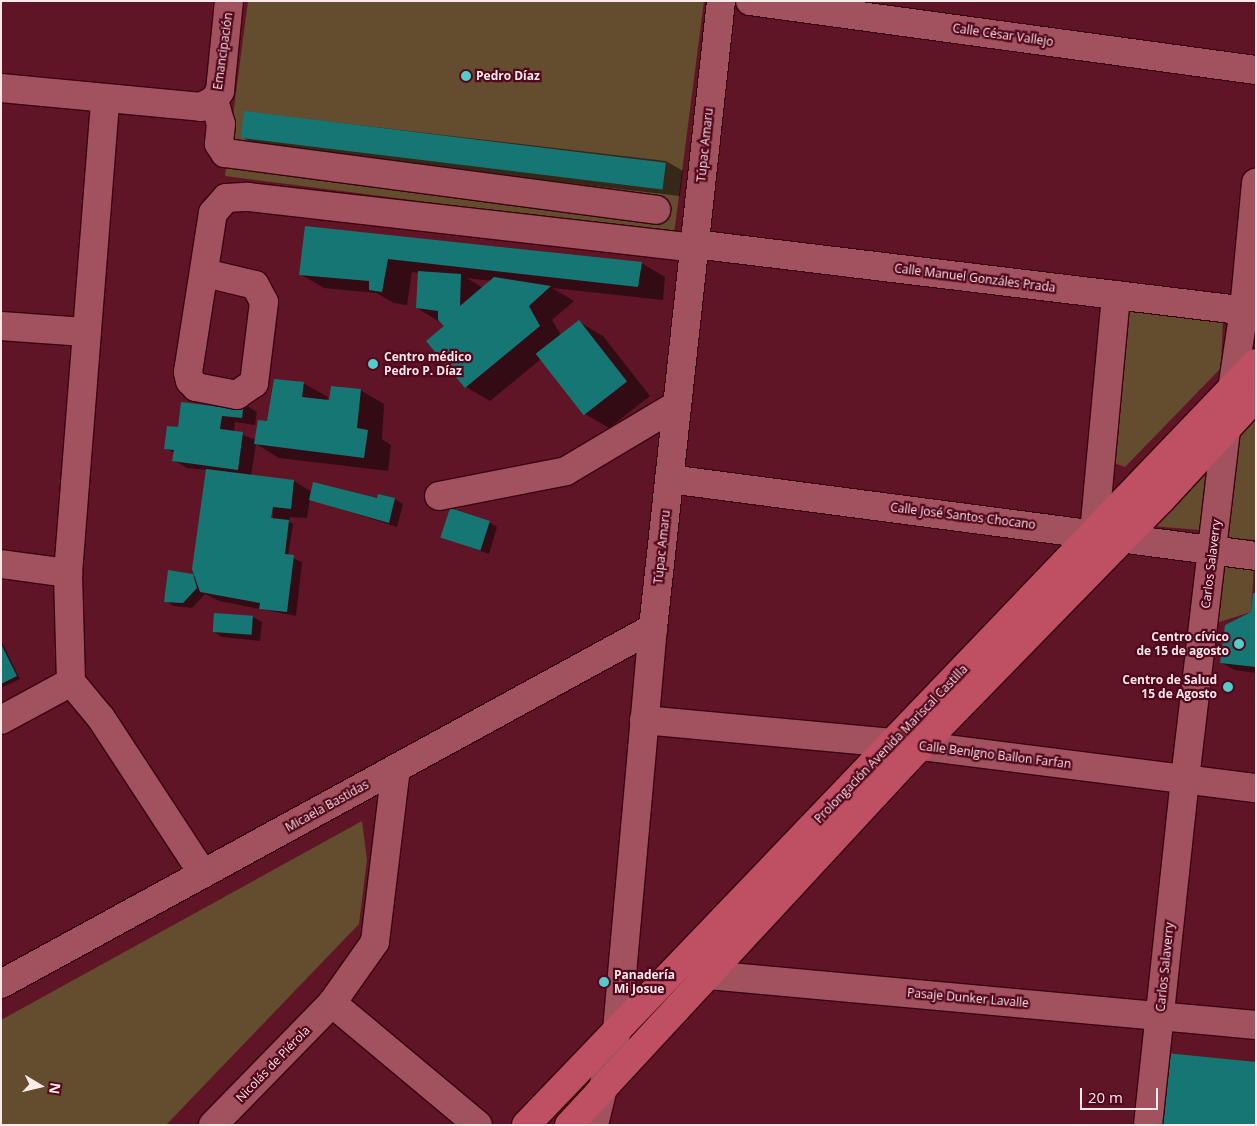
<!DOCTYPE html>
<meta charset="utf-8">
<style>
body{margin:0}
#map{position:relative;width:1257px;height:1126px;overflow:hidden;background:#5f1526;font-family:"Open Sans",sans-serif}
div>[style]{position:absolute}
.green>*{inset:0;background:#644c2e}
.shadow>*{inset:0;background:#0007}
.building>*{inset:0;background:#167674;transform-origin:0 0}
.roads{filter:drop-shadow(1px 0 #3a0311) drop-shadow(-1px 0 #3a0311) drop-shadow(0 1px #3a0311) drop-shadow(0 -1px #3a0311)}
.minor>*{height:28px;margin:-14px;padding:0 14px;transform-origin:14px;border-radius:14px;background:#a2525e}
.major>*{height:28px;margin:-14px;padding:0 14px;transform-origin:14px;border-radius:14px;background:#bf4f63}
.dots>*{width:14px;height:14px;translate:-50% -50%;box-sizing:border-box;border:2px solid #53071c;border-radius:50%}
span{translate:-50% -50%;white-space:nowrap;text-align:center;line-height:1.15;-webkit-text-stroke:4.5px #53071c;paint-order:stroke}
.street-label{font-size:12px;color:#fce9ea}
.poi-label{font-size:12px;color:#fce9ea;font-weight:700}
.left{translate:0 -50%;text-align:left}
.right{translate:-100% -50%;text-align:right}
.frame{position:absolute;inset:0;border:2px solid #fce9ea;pointer-events:none}
.north{position:absolute;left:15px;top:1061px;width:50px;height:50px;-webkit-text-stroke:4px #53071c;paint-order:stroke;rotate:99deg;font-size:14px;font-weight:700;line-height:20px;text-align:center;color:#fce9ea}
.north::after{content:'';display:block;margin:auto;width:18px;height:22px;background:#fce9ea;clip-path:polygon(50% 0,100% 100%,50% 72%,0 100%)}
.scale{position:absolute;left:1080px;top:1088px;width:78px;height:22px;box-sizing:border-box;border:2px solid #fce9ea;border-top:0;padding-left:6px;font-size:15px;line-height:18px;white-space:nowrap;color:#fce9ea;-webkit-text-stroke:4px #53071c;paint-order:stroke}
</style>
<div id="map">
<div class="green">
<i style="clip-path:polygon(248px 1px,704px 1px,674px 234px,225px 176px)"></i>
<i style="clip-path:polygon(1127px 305px,1223px 317px,1221px 368px,1125px 467px,1108px 461px)"></i>
<i style="clip-path:polygon(1256px 408px,1256px 540px,1220px 537px,1232px 430px)"></i>
<i style="clip-path:polygon(1206px 467px,1200px 530px,1151px 526px)"></i>
<i style="clip-path:polygon(1216px 555px,1254px 556px,1253px 583px,1251px 612px,1213px 624px)"></i>
<i style="clip-path:polygon(362px 821px,367px 860px,359px 924px,166px 1125px,1px 1125px,1px 1020px)"></i>
</div>
<div class="shadow">
<i style="clip-path:polygon(245px 112px,666px 161px,683px 171px,680px 196px,259px 147px,242px 137px)"></i>
<i style="clip-path:polygon(evenodd,306px 228px,641px 263px,665px 277px,663px 300px,552px 288px,574px 301px,552px 320px,561px 335px,579px 322px,603px 336px,650px 396px,609px 428px,585px 414px,541px 359px,490px 401px,466px 387px,446px 326px,417px 308px,419px 273px,412px 272px,407px 305px,394px 303px,376px 293px,324px 288px,300px 274px,306px 228px,467px 278px,491px 281px,483px 288px,467px 278px)"></i>
<i style="clip-path:polygon(evenodd,303px 383px,328px 397px,327px 401px,360px 390px,384px 404px,382px 439px,391px 445px,388px 471px,279px 458px,256px 444px,251px 476px,294px 481px,312px 492px,395px 499px,403px 504px,397px 527px,310px 499px,307px 518px,290px 517px,289px 522px,293px 524px,288px 556px,302px 562px,296px 616px,219px 601px,205px 594px,192px 608px,174px 606px,166px 601px,193px 576px,196px 578px,207px 470px,187px 468px,174px 460px,175px 453px,165px 448px,179px 428px,221px 408px,244px 404px,257px 412px,255px 425px,235px 422px,234px 432px,256px 440px,303px 383px,272px 501px,273px 519px,270px 519px,272px 501px)"></i>
<i style="clip-path:polygon(489px 522px,497px 527px,489px 554px,442px 537px)"></i>
<i style="clip-path:polygon(1256px 594px,1256px 673px,1235px 670px,1222px 663px,1252px 613px)"></i>
<i style="clip-path:polygon(216px 614px,253px 617px,262px 622px,260px 641px,222px 637px,214px 632px)"></i>
<i style="clip-path:polygon(1px 640px,20px 679px,1px 688px)"></i>
</div>
<div class="building">
<i style="left:244px;top:111px;width:425px;height:27px;rotate:7deg"></i>
<i style="clip-path:polygon(305px 226px,642px 262px,638px 287px,388px 259px,382px 292px,369px 290px,369px 281px,299px 275px)"></i>
<i style="clip-path:polygon(418px 271px,461px 274px,460px 306px,494px 277px,551px 286px,529px 306px,540px 326px,465px 388px,426px 341px,444px 326px,438px 320px,438px 311px,416px 308px)"></i>
<i style="left:579px;top:320px;width:78px;height:55px;rotate:52deg"></i>
<i style="clip-path:polygon(274px 379px,304px 382px,302px 397px,329px 400px,331px 386px,361px 389px,357px 428px,368px 430px,364px 458px,254px 444px,258px 420px,267px 421px)"></i>
<i style="clip-path:polygon(221px 400px,244px 403px,242px 418px,222px 416px,220px 429px,243px 432px,238px 470px,172px 461px,174px 450px,164px 449px,167px 426px,178px 427px,181px 402px,220px 407px)"></i>
<i style="clip-path:polygon(206px 469px,294px 480px,291px 509px,273px 507px,271px 518px,289px 520px,285px 554px,294px 555px,287px 612px,259px 609px,260px 603px,200px 592px,192px 569px)"></i>
<i style="clip-path:polygon(313px 482px,377px 498px,378px 494px,395px 498px,389px 523px,309px 500px)"></i>
<i style="left:450px;top:508px;width:42px;height:31px;rotate:18deg"></i>
<i style="clip-path:polygon(168px 570px,193px 574px,197px 588px,183px 603px,164px 602px)"></i>
<i style="clip-path:polygon(1253px 593px,1256px 593px,1256px 667px,1220px 663px,1225px 625px,1251px 612px)"></i>
<i style="left:214px;top:613px;width:39px;height:19px;rotate:4deg"></i>
<i style="clip-path:polygon(1px 644px,17px 676px,1px 684px)"></i>
<i style="clip-path:polygon(1166px 1053px,1256px 1062px,1256px 1125px,1158px 1125px)"></i>
</div>
<div class="roads">
<div class="minor">
<i style="left:750px;top:1px;width:511px;rotate:7.77deg"></i>
<i style="left:1px;top:88px;width:201px;rotate:5.4deg"></i>
<i style="left:201px;top:107px;width:15px;rotate:-28deg"></i>
<i style="left:214px;top:100px;width:11px;rotate:-56deg"></i>
<i style="left:220px;top:91px;width:90px;rotate:-84.3deg"></i>
<i style="left:214px;top:100px;width:25px;rotate:74deg"></i>
<i style="left:221px;top:124px;width:20px;rotate:96deg"></i>
<i style="left:219px;top:144px;width:11px;rotate:56deg"></i>
<i style="left:225px;top:153px;width:435px;rotate:7.5deg"></i>
<i style="left:694px;top:244px;width:566px;rotate:6.9deg"></i>
<i style="left:205px;top:273px;width:51px;rotate:13.5deg"></i>
<i style="left:255px;top:285px;width:19px;rotate:62deg"></i>
<i style="left:264px;top:302px;width:82px;rotate:97deg"></i>
<i style="left:254px;top:383px;width:21px;rotate:145deg"></i>
<i style="left:237px;top:395px;width:42px;rotate:-169deg"></i>
<i style="left:196px;top:387px;width:8px;rotate:-135deg"></i>
<i style="left:190px;top:381px;width:9px;rotate:-103deg"></i>
<i style="left:188px;top:372px;width:161px;rotate:-81.1deg"></i>
<i style="left:213px;top:213px;width:20px;rotate:-49deg"></i>
<i style="left:226px;top:198px;width:22px;rotate:-3deg"></i>
<i style="left:248px;top:197px;width:449px;rotate:6.5deg"></i>
<i style="left:1px;top:326px;width:84px;rotate:4.1deg"></i>
<i style="left:669px;top:479px;width:592px;rotate:7.47deg"></i>
<i style="left:439px;top:496px;width:129px;rotate:-11.1deg"></i>
<i style="left:566px;top:471px;width:127px;rotate:-30.8deg"></i>
<i style="left:1094px;top:533px;width:239px;rotate:-84.7deg"></i>
<i style="left:1px;top:564px;width:68px;rotate:7.7deg"></i>
<i style="left:71px;top:682px;width:109px;rotate:-91.6deg"></i>
<i style="left:68px;top:573px;width:475px;rotate:-85.5deg"></i>
<i style="left:1px;top:720px;width:80px;rotate:-28.5deg"></i>
<i style="left:71px;top:682px;width:47px;rotate:50.2deg"></i>
<i style="left:101px;top:718px;width:186px;rotate:56.8deg"></i>
<i style="left:644px;top:720px;width:279px;rotate:5.3deg"></i>
<i style="left:922px;top:746px;width:337px;rotate:7.2deg"></i>
<i style="left:396px;top:768px;width:175px;rotate:96.9deg"></i>
<i style="left:375px;top:942px;width:75px;rotate:125.2deg"></i>
<i style="left:332px;top:1003px;width:190px;rotate:39.9deg"></i>
<i style="left:693px;top:964px;width:19px;rotate:36deg"></i>
<i style="left:708px;top:975px;width:550px;rotate:5.21deg"></i>
<i style="left:1px;top:984px;width:743px;rotate:-28.64deg"></i>
<i style="left:213px;top:1125px;width:170px;rotate:-45.7deg"></i>
<i style="left:594px;top:1125px;width:98px;rotate:-76.4deg"></i>
<i style="left:617px;top:1030px;width:404px;rotate:-84.9deg"></i>
<i style="left:653px;top:628px;width:631px;rotate:-83.81deg"></i>
<i style="left:1148px;top:1125px;width:348px;rotate:-83.9deg"></i>
<i style="left:1185px;top:779px;width:352px;rotate:-83.3deg"></i>
<i style="left:1226px;top:429px;width:120px;rotate:-81.4deg"></i>
<i style="left:1244px;top:310px;width:128px;rotate:-84.6deg"></i>
</div>
<div class="major">
<i style="left:526px;top:1125px;width:1055px;rotate:-46.23deg"></i>
<i style="left:569px;top:1125px;width:500px;rotate:-47.19deg"></i>
<i style="left:909px;top:758px;width:361px;rotate:-45.7deg"></i>
<i style="left:1161px;top:500px;width:140px;rotate:-47.3deg"></i>
</div>
</div>
<div class="dots">
<i style="left:466px;top:76px;background:#53cdc9"></i>
<i style="left:373px;top:364px;background:#53cdc9"></i>
<i style="left:1239px;top:644px;background:#53cdc9"></i>
<i style="left:1228px;top:687px;background:#53cdc9"></i>
<i style="left:604px;top:982px;background:#53cdc9"></i>
</div>
<div class="street-label">
<span style="left:1003px;top:35px;rotate:8deg">Calle César Vallejo</span>
<span style="left:223px;top:51px;rotate:-82deg">Emancipación</span>
<span style="left:705px;top:145px;rotate:-84deg">Túpac Amaru</span>
<span style="left:975px;top:278px;rotate:7deg">Calle Manuel Gonzáles Prada</span>
<span style="left:963px;top:516px;rotate:7deg">Calle José Santos Chocano</span>
<span style="left:662px;top:547px;rotate:-84deg">Túpac Amaru</span>
<span style="left:1211px;top:564px;rotate:-83deg">Carlos Salaverry</span>
<span style="left:891px;top:744px;rotate:-46deg">Prolongación Avenida Mariscal Castilla</span>
<span style="left:995px;top:755px;rotate:7deg">Calle Benigno Ballon Farfan</span>
<span style="left:327px;top:806px;rotate:-29deg">Micaela Bastidas</span>
<span style="left:1165px;top:967px;rotate:-84deg">Carlos Salaverry</span>
<span style="left:968px;top:998px;rotate:5deg">Pasaje Dunker Lavalle</span>
<span style="left:273px;top:1064px;rotate:-46deg">Nicolás de Piérola</span>
</div>
<div class="poi-label">
<span class="left" style="left:476px;top:76px">Pedro Díaz</span>
<span class="left" style="left:384px;top:364px">Centro médico<br>Pedro P. Díaz</span>
<span class="right" style="left:1229px;top:644px">Centro cívico<br>de 15 de agosto</span>
<span class="right" style="left:1217px;top:687px">Centro de Salud<br>15 de Agosto</span>
<span class="left" style="left:614px;top:982px">Panadería<br>Mi Josue</span>
</div>
<div class="frame"></div>
<div class="north">N</div>
<div class="scale">20 m</div>
</div>
